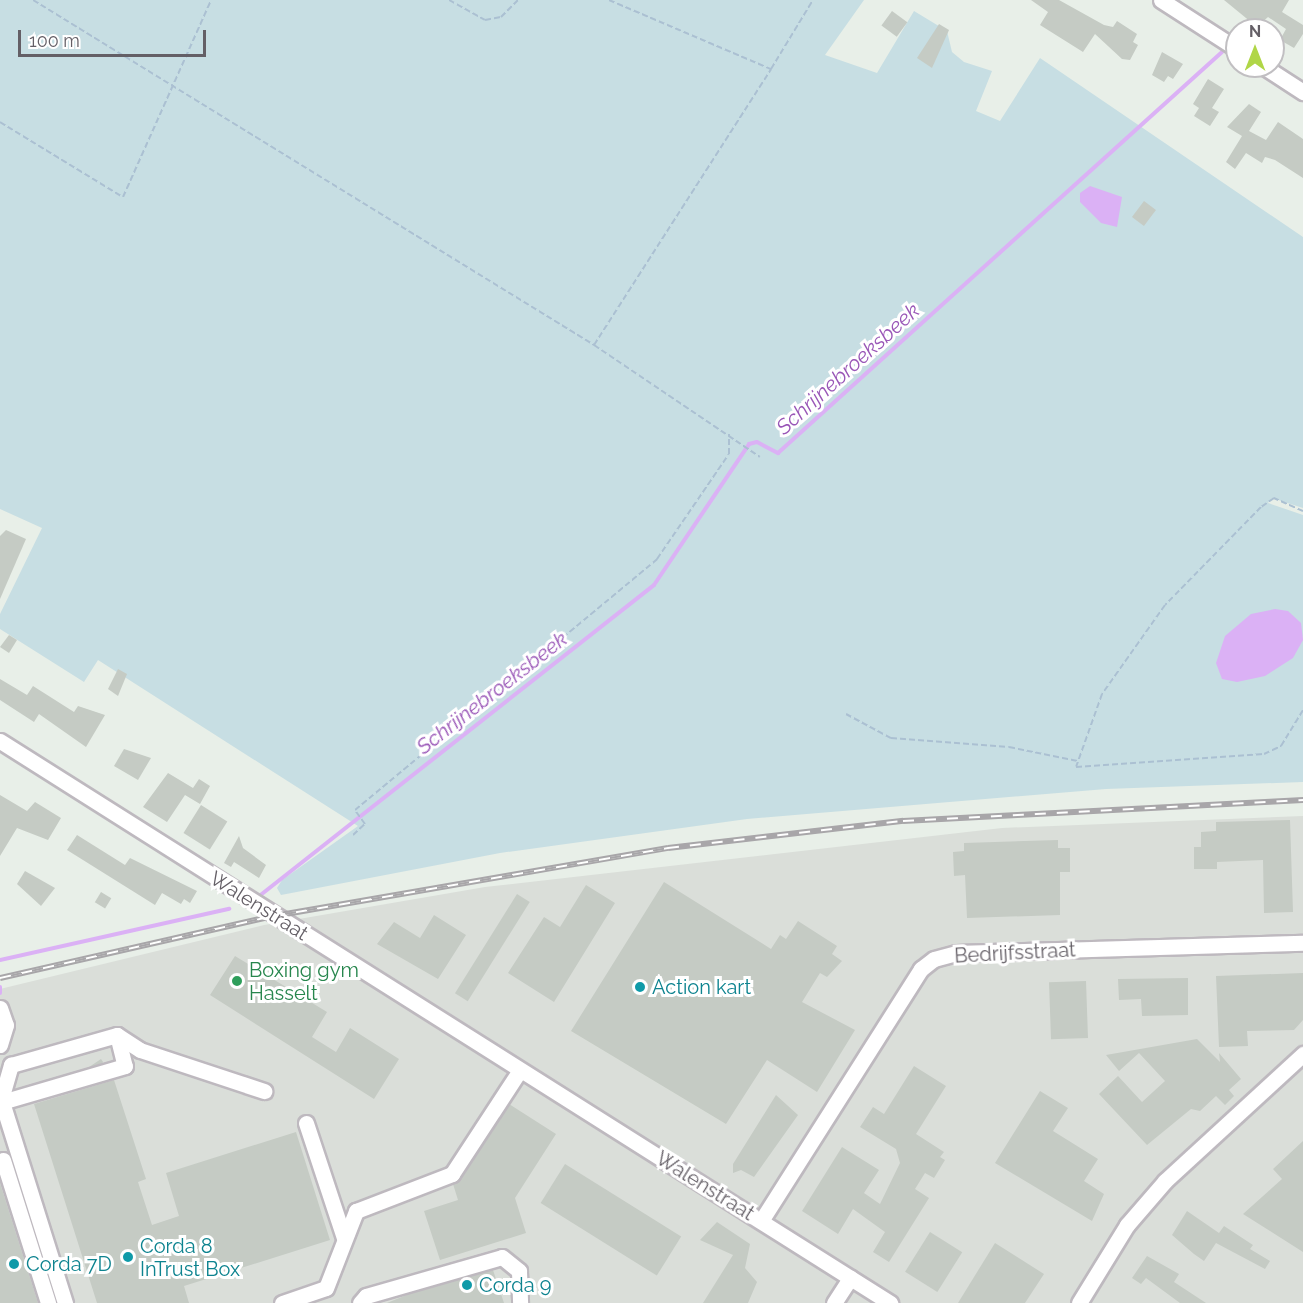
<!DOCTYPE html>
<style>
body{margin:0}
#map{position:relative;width:1303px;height:1303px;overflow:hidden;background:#e8efe8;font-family:Raleway,sans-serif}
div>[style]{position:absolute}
.industrial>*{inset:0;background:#daded9}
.green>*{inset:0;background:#c7dee3}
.water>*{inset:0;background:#dbb1f5}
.stream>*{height:4px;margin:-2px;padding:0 2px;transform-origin:2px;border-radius:2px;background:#dbb1f5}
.building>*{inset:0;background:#c5cbc4;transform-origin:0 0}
.path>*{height:2px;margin-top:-1px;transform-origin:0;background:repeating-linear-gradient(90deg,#abc0d2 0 6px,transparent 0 9px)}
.roads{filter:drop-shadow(2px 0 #beb9bf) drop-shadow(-2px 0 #beb9bf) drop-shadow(0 2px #beb9bf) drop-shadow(0 -2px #beb9bf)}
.minor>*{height:15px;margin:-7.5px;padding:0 7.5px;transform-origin:7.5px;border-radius:7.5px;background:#fff}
.rail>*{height:6px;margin-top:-3px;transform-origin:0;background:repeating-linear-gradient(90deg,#fff 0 11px,#a8a6a9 0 22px);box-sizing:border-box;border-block:2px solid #a8a6a9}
.dots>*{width:16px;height:16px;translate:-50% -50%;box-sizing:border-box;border:3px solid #fff;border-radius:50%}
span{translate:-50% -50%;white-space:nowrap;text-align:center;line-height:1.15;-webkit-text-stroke:6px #fff;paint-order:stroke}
.street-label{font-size:20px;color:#645f66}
.leisure-label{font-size:20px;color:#27864d}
.left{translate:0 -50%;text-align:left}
.culture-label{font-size:20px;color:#0d838f}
.water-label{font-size:21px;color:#9956b7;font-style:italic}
.north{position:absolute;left:1225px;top:18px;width:60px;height:60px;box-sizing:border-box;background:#fff;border:2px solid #c1bfc2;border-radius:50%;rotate:0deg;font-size:16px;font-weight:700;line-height:24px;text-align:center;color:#645f66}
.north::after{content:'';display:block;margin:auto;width:21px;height:27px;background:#b0d647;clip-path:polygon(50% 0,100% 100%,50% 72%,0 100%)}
.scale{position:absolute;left:18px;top:30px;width:188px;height:27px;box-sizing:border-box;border:3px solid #645f66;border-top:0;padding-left:8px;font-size:18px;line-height:21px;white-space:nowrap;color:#645f66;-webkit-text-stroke:4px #fff;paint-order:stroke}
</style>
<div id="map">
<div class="industrial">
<i style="clip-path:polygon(1303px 816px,1303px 1303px,0 1303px,0 989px,264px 925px,485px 887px,1002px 828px)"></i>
</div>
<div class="green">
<i style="clip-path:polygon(0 0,864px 0,825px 55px,877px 73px,914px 11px,947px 31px,952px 52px,964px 62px,992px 71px,976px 111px,1000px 121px,1040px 58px,1303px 237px,1303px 508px,1272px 498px,1268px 503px,1303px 515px,1303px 782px,1106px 789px,747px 819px,500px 853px,281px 895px,277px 888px,282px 880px,358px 826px,98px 660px,84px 682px,0 629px,0 614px,42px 528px,0 509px)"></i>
</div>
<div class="water">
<i style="clip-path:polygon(1090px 186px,1122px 197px,1117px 227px,1101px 223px,1080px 202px,1080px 193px)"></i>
<i style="clip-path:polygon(1275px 609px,1288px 611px,1301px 623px,1303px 640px,1293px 658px,1265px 676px,1237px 682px,1222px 679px,1216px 663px,1225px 636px,1251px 614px)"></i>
</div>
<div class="stream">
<i style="left:258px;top:897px;width:504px;rotate:-38.23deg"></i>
<i style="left:654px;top:585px;width:170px;rotate:-56deg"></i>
<i style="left:749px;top:444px;width:8px;rotate:-14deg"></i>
<i style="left:757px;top:442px;width:24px;rotate:28deg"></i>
<i style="left:778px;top:453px;width:598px;rotate:-42.09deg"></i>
<i style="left:0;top:960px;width:235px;rotate:-12.6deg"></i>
<i style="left:0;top:993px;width:6px;rotate:-90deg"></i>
</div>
<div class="building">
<i style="clip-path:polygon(1031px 0,1059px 0,1104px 25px,1113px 27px,1117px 21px,1137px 34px,1133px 42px,1138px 45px,1130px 60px,1122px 59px,1095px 34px,1083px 52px,1040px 25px,1048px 12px)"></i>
<i style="clip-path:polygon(1224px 0,1289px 0,1282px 12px,1303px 25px,1303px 34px,1294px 48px,1280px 40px,1286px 29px,1268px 17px,1257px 27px)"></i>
<i style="left:892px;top:11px;width:19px;height:18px;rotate:36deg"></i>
<i style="clip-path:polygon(939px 24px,949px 30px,932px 68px,917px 58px)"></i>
<i style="clip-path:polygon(1162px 52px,1183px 64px,1173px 79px,1168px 76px,1164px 82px,1152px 75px)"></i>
<i style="clip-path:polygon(1208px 79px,1224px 89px,1212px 108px,1219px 112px,1210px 126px,1194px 116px,1199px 108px,1193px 104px)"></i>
<i style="clip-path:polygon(1249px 104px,1261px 112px,1249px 131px,1266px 140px,1278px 122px,1303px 139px,1303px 178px,1275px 160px,1265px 157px,1262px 163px,1246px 153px,1235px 169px,1226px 162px,1242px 136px,1227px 127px)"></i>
<i style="left:1144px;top:201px;width:15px;height:20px;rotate:37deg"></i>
<i style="clip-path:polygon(6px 530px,26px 539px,0 599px,0 536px)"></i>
<i style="clip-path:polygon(9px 635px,17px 640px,9px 653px,0 647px)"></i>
<i style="clip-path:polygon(118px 669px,127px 674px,118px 696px,108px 689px)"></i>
<i style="clip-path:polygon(0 679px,27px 695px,33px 686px,74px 712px,78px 706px,105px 715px,86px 747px,39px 714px,34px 722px,0 700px)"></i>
<i style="clip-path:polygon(124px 749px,151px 758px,138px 780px,114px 766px)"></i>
<i style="clip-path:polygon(168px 773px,193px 788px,199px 779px,210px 786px,200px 804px,185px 795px,167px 822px,143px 807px)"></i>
<i style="clip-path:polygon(0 795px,27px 811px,35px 802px,61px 818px,48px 840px,17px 828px,0 856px)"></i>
<i style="left:201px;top:805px;width:31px;height:33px;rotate:32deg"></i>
<i style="clip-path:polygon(1290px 820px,1293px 912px,1264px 913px,1263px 860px,1217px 862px,1217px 869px,1194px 869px,1194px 847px,1201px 847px,1201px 832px,1216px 831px,1216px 822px)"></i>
<i style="clip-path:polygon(77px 835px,125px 865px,130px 858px,197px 891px,190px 903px,184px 899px,181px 904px,162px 893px,155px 905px,67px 850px)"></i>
<i style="clip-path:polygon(239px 836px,243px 848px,266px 865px,259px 878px,234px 862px,231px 867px,224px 863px)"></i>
<i style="clip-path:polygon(1058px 840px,1058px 848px,1070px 848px,1070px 872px,1060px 872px,1060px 915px,967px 918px,965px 875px,954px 876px,953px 852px,964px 851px,964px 843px)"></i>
<i style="clip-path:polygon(25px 871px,55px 888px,41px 906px,17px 884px)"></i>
<i style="clip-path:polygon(664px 882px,771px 949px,780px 935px,786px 939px,798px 921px,837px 946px,832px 954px,842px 961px,827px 977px,820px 973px,802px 1002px,855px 1030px,817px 1092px,767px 1060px,726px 1124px,571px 1031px)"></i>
<i style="clip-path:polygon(586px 885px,615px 903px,554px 1002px,508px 973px,544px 917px,560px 927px)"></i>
<i style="left:101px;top:892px;width:12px;height:12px;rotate:31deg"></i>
<i style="left:517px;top:894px;width:15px;height:117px;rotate:32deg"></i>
<i style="clip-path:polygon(434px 915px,466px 935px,438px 979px,377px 944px,394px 922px,420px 938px)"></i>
<i style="clip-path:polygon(235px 956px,327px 1012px,312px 1037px,336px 1052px,350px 1028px,399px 1059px,374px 1099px,210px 995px)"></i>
<i style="clip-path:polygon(1303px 973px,1303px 1020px,1294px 1030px,1247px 1031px,1248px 1046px,1219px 1047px,1216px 976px)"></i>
<i style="clip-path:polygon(1188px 978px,1188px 1015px,1142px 1016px,1141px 999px,1119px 1000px,1118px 979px)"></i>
<i style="left:1086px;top:981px;width:57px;height:37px;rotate:88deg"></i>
<i style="clip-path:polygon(1197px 1039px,1220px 1062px,1219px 1053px,1241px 1079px,1229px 1090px,1234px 1096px,1225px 1105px,1216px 1096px,1200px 1111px,1191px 1109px,1147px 1145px,1099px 1094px,1118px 1076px,1142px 1102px,1165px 1081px,1139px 1053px,1119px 1071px,1106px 1055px)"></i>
<i style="left:101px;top:1059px;width:4px;height:22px;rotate:56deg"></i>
<i style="clip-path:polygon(914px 1066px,946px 1086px,916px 1134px,944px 1152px,940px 1157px,945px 1160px,934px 1178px,925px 1173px,915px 1189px,929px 1198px,889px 1262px,873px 1252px,885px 1232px,853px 1209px,838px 1234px,802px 1211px,842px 1147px,879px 1170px,864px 1193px,880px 1204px,900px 1163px,896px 1149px,860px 1127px,873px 1107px,884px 1114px)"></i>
<i style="clip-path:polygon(114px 1080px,146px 1179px,138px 1182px,152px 1225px,179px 1216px,166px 1173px,296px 1132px,330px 1240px,184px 1286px,189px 1303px,97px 1303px,34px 1104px)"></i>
<i style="clip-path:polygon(1040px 1091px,1068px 1108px,1053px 1131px,1098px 1159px,1084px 1181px,1104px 1194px,1092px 1221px,995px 1163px)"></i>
<i style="clip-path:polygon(776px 1095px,798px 1115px,754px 1177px,741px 1170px,733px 1173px,733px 1164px)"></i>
<i style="clip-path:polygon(509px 1104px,556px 1134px,515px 1198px,526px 1233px,440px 1260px,424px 1211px,458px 1200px,453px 1184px)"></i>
<i style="clip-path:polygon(1303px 1141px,1303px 1252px,1243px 1214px,1282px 1179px,1273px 1169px)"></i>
<i style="left:565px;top:1164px;width:137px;height:46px;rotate:32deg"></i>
<i style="clip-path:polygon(0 1183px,38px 1303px,0 1303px)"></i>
<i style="clip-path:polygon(1187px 1211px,1219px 1233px,1224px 1226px,1253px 1245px,1250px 1249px,1270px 1261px,1265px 1269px,1216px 1243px,1204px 1261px,1194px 1254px,1172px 1235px)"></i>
<i style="clip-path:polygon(717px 1222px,750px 1244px,745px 1268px,757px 1282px,748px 1303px,703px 1303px,733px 1255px,700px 1240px)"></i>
<i style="left:930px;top:1232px;width:38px;height:47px;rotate:32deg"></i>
<i style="clip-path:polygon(995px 1243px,1044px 1274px,1025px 1303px,958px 1303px)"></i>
<i style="clip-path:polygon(1147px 1256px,1179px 1274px,1174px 1282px,1206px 1303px,1180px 1303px,1146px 1278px,1141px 1284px,1132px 1278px)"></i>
<i style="clip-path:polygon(493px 1270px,504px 1303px,387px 1303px,409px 1294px)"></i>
</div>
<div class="path">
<i style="left:33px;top:0;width:659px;rotate:31.59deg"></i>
<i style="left:594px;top:345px;width:200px;rotate:34deg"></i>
<i style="left:449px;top:0;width:41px;rotate:29.1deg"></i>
<i style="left:485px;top:20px;width:16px;rotate:-11deg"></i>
<i style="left:501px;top:17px;width:24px;rotate:-45deg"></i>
<i style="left:609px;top:0;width:176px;rotate:23.1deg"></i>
<i style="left:771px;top:69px;width:81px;rotate:-58.7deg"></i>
<i style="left:0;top:122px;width:144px;rotate:31.4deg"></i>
<i style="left:123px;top:197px;width:216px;rotate:-65.9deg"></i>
<i style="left:594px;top:345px;width:328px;rotate:-57.3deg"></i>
<i style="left:1303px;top:511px;width:32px;rotate:-156deg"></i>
<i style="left:1274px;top:498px;width:16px;rotate:145deg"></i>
<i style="left:1261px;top:507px;width:137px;rotate:134.4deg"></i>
<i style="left:1165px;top:605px;width:109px;rotate:125.3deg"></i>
<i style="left:1102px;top:694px;width:77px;rotate:109.6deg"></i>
<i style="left:1076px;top:767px;width:188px;rotate:-4deg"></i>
<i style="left:1264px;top:754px;width:19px;rotate:-25deg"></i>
<i style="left:1281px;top:746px;width:42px;rotate:-58.6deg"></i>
<i style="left:846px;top:714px;width:51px;rotate:28.1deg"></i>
<i style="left:891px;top:738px;width:118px;rotate:4.4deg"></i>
<i style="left:1009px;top:747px;width:70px;rotate:11.5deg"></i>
<i style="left:353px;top:835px;width:16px;rotate:-43deg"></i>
<i style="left:365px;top:824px;width:17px;rotate:-126deg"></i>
<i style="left:355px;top:810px;width:393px;rotate:-39.7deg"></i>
<i style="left:657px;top:559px;width:127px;rotate:-55.6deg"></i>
<i style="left:729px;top:454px;width:20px;rotate:-90deg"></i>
</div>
<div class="roads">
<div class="minor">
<i style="left:1161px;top:0;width:90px;rotate:32.8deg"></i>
<i style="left:1263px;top:66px;width:48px;rotate:33deg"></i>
<i style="left:0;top:741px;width:1053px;rotate:32.27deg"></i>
<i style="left:0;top:1008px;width:18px;rotate:71deg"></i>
<i style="left:6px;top:1025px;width:21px;rotate:107deg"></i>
<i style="left:117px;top:1035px;width:27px;rotate:33deg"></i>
<i style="left:140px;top:1050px;width:131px;rotate:18.3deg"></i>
<i style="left:0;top:1103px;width:40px;rotate:-74deg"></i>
<i style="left:11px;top:1065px;width:110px;rotate:-15.8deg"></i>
<i style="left:117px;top:1035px;width:32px;rotate:76deg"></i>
<i style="left:125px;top:1066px;width:128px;rotate:163.7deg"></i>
<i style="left:2px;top:1102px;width:211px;rotate:72.6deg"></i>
<i style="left:306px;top:1123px;width:121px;rotate:71.7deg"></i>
<i style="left:3px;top:1160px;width:150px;rotate:72.5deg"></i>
<i style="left:761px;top:1221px;width:299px;rotate:-57.6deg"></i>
<i style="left:921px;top:969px;width:16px;rotate:-38deg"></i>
<i style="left:934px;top:959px;width:23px;rotate:-15deg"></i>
<i style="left:956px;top:953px;width:347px;rotate:-1.7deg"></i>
<i style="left:282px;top:1303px;width:46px;rotate:-18.8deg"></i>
<i style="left:326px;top:1288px;width:83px;rotate:-68.7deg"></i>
<i style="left:356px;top:1211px;width:103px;rotate:-21.1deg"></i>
<i style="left:452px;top:1174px;width:124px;rotate:-56.8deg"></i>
<i style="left:360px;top:1303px;width:9px;rotate:-49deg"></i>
<i style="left:366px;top:1296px;width:141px;rotate:-16deg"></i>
<i style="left:502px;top:1257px;width:22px;rotate:39deg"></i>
<i style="left:519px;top:1271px;width:32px;rotate:88deg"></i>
<i style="left:834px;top:1303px;width:30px;rotate:-57deg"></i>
<i style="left:1079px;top:1303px;width:92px;rotate:-58.4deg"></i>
<i style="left:1127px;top:1225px;width:58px;rotate:-49.2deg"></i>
<i style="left:1165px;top:1181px;width:188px;rotate:-42.6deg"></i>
</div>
</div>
<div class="rail">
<i style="left:0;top:978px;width:281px;rotate:-12.8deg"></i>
<i style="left:274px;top:916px;width:400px;rotate:-9.8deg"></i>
<i style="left:668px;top:848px;width:237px;rotate:-6.6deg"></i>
<i style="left:903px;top:821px;width:401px;rotate:-3deg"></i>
</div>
<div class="dots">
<i style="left:237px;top:981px;background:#2e9e5b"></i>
<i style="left:640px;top:987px;background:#0f9aa8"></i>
<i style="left:128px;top:1257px;background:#0f9aa8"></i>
<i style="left:14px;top:1264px;background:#0f9aa8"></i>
<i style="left:467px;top:1285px;background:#0f9aa8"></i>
</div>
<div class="street-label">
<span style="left:259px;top:906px;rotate:32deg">Walenstraat</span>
<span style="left:1015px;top:953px;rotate:-3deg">Bedrijfsstraat</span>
<span style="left:705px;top:1186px;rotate:32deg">Walenstraat</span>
</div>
<div class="leisure-label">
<span class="left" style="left:249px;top:982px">Boxing gym<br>Hasselt</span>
</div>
<div class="culture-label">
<span class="left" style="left:652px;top:987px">Action kart</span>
<span class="left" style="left:140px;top:1258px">Corda 8<br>InTrust Box</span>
<span class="left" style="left:26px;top:1264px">Corda 7D</span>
<span class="left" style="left:479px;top:1285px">Corda 9</span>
</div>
<div class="water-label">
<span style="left:848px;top:369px;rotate:-42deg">Schrijnebroeksbeek</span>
<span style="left:492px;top:693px;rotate:-38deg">Schrijnebroeksbeek</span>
</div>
<div class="north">N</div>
<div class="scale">100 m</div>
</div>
